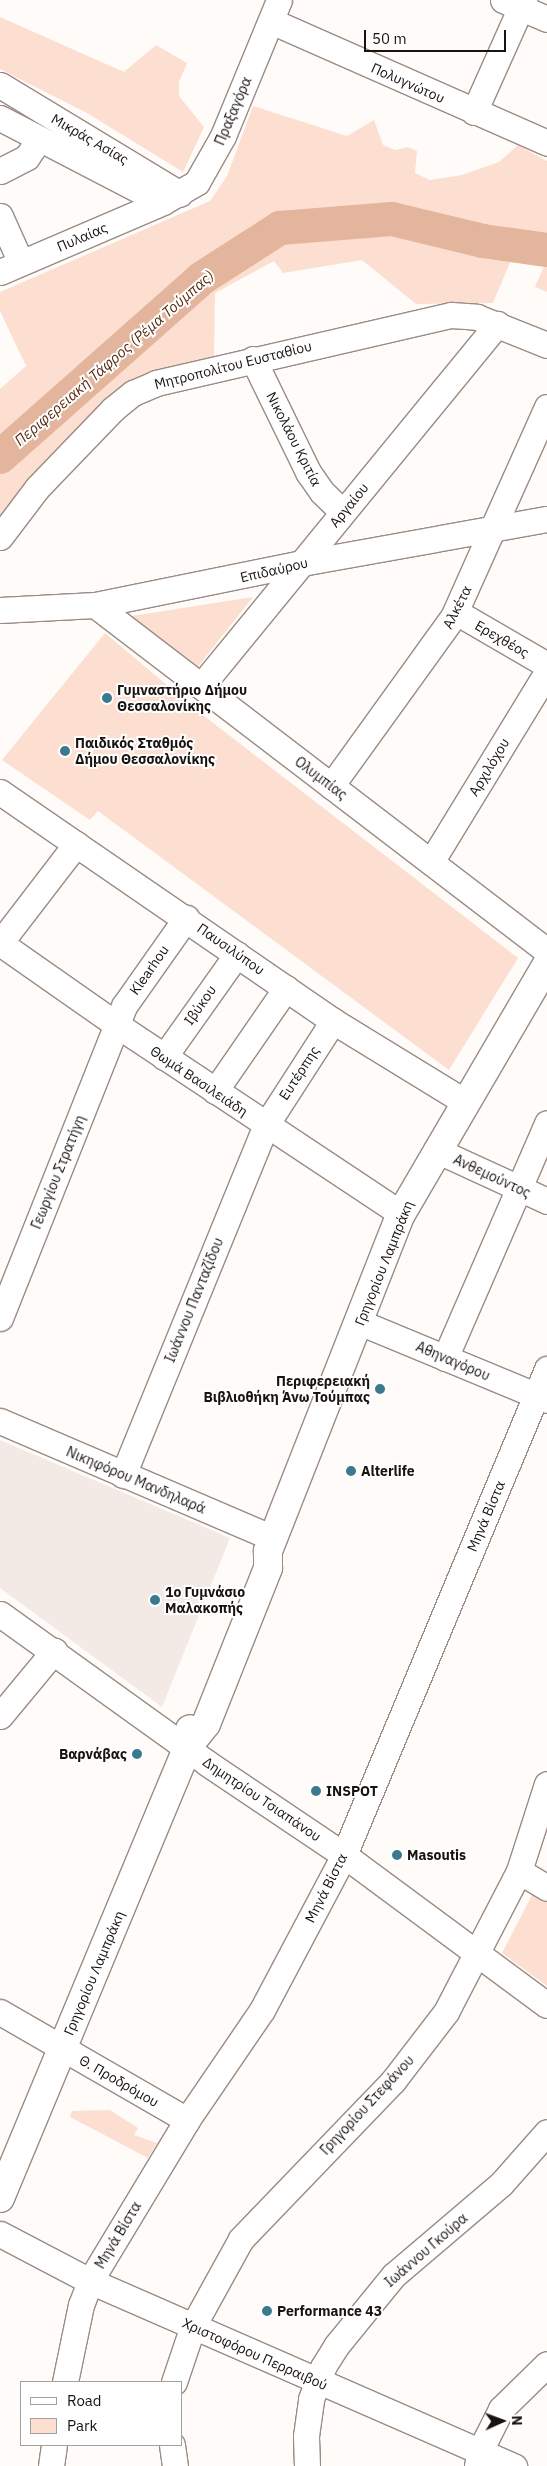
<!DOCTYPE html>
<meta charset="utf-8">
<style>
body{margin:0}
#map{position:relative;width:547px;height:2466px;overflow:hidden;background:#fefbf9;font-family:"IBM Plex Sans",sans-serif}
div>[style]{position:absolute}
.built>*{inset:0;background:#f3eae5}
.green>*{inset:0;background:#fcdfd1}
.river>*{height:34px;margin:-17px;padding:0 17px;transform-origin:17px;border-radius:17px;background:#e4b59d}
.roads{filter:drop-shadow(1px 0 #9a8b84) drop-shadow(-1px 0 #9a8b84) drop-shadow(0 1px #9a8b84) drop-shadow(0 -1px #9a8b84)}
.minor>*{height:25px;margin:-12.5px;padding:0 12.5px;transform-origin:12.5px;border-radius:12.5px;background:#fff}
.major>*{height:28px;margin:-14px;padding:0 14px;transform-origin:14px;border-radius:14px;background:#fff}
.dots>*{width:14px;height:14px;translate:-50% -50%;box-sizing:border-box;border:2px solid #fff;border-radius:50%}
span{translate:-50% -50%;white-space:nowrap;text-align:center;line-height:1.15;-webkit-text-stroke:4px #fff;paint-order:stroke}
.street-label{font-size:14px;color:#191310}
.poi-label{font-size:14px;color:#191310;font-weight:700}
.left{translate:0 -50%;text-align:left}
.right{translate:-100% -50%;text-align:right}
.water-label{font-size:15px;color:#55280e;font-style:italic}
.legend{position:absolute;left:20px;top:2381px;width:162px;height:65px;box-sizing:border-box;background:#fff;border:1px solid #a3a19f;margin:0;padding:6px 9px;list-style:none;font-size:15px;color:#191310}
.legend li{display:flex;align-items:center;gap:10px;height:25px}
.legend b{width:25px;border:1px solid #a3a19f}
.north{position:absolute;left:477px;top:2396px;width:50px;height:50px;-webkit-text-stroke:4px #fff;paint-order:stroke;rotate:88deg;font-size:14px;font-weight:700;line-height:20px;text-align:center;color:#191310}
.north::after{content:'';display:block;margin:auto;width:18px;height:22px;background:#191310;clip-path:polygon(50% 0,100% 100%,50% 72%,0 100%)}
.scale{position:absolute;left:364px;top:30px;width:142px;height:22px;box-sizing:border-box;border:2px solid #191310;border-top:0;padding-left:6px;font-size:15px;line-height:18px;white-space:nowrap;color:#191310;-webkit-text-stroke:4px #fff;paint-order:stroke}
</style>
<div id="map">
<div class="built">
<i style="clip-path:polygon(0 1440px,230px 1538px,162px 1707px,0 1588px)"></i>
</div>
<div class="green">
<i style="clip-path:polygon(0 17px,124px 72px,156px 45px,187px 63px,179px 82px,179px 96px,204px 127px,183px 172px,87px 113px,0 69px)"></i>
<i style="clip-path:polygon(253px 106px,347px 136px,374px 120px,383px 145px,395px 150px,408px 147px,417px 151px,415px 173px,430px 180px,462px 175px,499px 162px,518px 145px,547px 161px,547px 292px,535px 287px,544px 266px,514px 253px,493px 303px,416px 304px,362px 260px,283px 273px,274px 261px,215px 293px,214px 358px,148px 378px,0 525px,0 389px,26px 366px,0 311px,0 292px,210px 201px,227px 176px)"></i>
<i style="clip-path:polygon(253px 597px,196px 669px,132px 616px)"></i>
<i style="clip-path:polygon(105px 633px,199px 712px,518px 958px,449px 1070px,98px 811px,90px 820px,2px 760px)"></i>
<i style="clip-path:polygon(533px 1893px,547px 1902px,547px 1986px,502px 1953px)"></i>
<i style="clip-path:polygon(110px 2110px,138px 2128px,134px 2135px,157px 2143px,148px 2158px,70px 2117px,72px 2111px)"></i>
</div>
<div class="river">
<i style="left:0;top:457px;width:270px;rotate:-41.5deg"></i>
<i style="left:202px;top:278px;width:93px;rotate:-32.7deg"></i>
<i style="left:280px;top:228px;width:112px;rotate:-4.6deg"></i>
<i style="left:392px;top:219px;width:94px;rotate:13.6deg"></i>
<i style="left:483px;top:241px;width:65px;rotate:8deg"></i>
</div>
<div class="roads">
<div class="minor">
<i style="left:503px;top:0;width:48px;rotate:23.4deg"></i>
<i style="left:271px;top:21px;width:302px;rotate:23.8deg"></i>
<i style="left:0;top:85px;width:210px;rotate:31.2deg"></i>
<i style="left:474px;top:112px;width:123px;rotate:-65.9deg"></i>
<i style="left:0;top:118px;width:180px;rotate:27.4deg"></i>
<i style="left:0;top:171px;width:30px;rotate:-27deg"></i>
<i style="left:27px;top:157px;width:22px;rotate:-56deg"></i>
<i style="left:0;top:216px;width:51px;rotate:65.9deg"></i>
<i style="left:0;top:272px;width:177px;rotate:-23.2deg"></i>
<i style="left:163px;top:202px;width:39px;rotate:-30deg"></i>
<i style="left:197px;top:182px;width:53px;rotate:-60.5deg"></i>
<i style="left:223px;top:136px;width:147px;rotate:-67.6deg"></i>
<i style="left:253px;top:359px;width:126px;rotate:64deg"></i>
<i style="left:308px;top:472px;width:24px;rotate:55deg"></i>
<i style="left:322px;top:492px;width:29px;rotate:44deg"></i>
<i style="left:0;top:537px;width:61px;rotate:-52.9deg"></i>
<i style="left:37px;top:488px;width:110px;rotate:-46.1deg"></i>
<i style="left:113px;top:409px;width:26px;rotate:-39deg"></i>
<i style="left:133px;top:393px;width:25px;rotate:-23deg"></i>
<i style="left:156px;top:383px;width:303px;rotate:-13deg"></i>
<i style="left:451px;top:315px;width:26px;rotate:4deg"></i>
<i style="left:477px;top:317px;width:75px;rotate:21.8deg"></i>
<i style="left:95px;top:605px;width:569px;rotate:37.43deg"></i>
<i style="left:0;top:610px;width:95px;rotate:-3deg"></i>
<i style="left:95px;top:605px;width:211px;rotate:-11.5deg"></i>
<i style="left:302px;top:563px;width:249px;rotate:-10.2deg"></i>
<i style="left:456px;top:612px;width:105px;rotate:30.2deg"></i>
<i style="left:201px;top:686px;width:468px;rotate:-50.7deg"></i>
<i style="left:331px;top:786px;width:208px;rotate:-54.2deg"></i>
<i style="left:453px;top:617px;width:230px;rotate:-65.9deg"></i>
<i style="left:0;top:792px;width:404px;rotate:34.5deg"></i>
<i style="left:333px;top:1021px;width:155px;rotate:31.5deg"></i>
<i style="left:431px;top:862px;width:223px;rotate:-58.6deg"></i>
<i style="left:0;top:943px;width:143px;rotate:35deg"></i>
<i style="left:117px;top:1025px;width:341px;rotate:33.6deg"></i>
<i style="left:0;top:943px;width:125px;rotate:-52.5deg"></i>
<i style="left:164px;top:1057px;width:126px;rotate:-54.7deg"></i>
<i style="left:215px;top:1091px;width:125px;rotate:-55.4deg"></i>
<i style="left:436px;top:1150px;width:122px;rotate:24.7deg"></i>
<i style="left:0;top:1318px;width:336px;rotate:-68.3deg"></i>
<i style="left:124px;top:1006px;width:108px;rotate:-54.8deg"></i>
<i style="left:359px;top:1322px;width:204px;rotate:22.5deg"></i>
<i style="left:445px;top:1358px;width:256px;rotate:-66.5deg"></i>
<i style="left:0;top:1421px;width:297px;rotate:23.2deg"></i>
<i style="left:123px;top:1475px;width:378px;rotate:-67.8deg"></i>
<i style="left:266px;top:1125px;width:124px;rotate:-57.2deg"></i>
<i style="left:0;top:1614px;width:255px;rotate:35.7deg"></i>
<i style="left:207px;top:1763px;width:165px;rotate:33.9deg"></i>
<i style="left:344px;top:1855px;width:252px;rotate:36.5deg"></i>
<i style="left:0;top:1716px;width:85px;rotate:-50.3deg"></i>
<i style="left:519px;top:1871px;width:33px;rotate:31deg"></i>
<i style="left:0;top:2012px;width:216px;rotate:30deg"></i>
<i style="left:0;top:2234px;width:102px;rotate:27.6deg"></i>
<i style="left:90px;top:2281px;width:463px;rotate:23.6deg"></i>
<i style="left:65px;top:2382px;width:79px;rotate:-78.3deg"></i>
<i style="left:81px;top:2305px;width:26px;rotate:-69deg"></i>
<i style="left:90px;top:2281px;width:188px;rotate:-58.9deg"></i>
<i style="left:187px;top:2120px;width:133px;rotate:-55.7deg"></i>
<i style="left:262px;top:2010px;width:175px;rotate:-62.1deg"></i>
<i style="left:344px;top:1855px;width:527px;rotate:-67.33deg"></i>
<i style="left:174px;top:2382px;width:59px;rotate:-71.3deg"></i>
<i style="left:193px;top:2326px;width:99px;rotate:-61.1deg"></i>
<i style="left:241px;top:2239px;width:219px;rotate:-46.1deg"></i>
<i style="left:393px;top:2081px;width:87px;rotate:-52.5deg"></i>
<i style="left:446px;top:2012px;width:159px;rotate:-62.6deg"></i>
<i style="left:519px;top:1871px;width:91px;rotate:-72.2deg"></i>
<i style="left:172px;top:2445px;width:21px;rotate:82deg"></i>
<i style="left:51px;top:2466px;width:21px;rotate:-82deg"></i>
<i style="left:307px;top:2466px;width:30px;rotate:-92deg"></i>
<i style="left:306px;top:2436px;width:37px;rotate:-82deg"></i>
<i style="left:311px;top:2399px;width:34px;rotate:-69deg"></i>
<i style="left:323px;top:2367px;width:25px;rotate:-58deg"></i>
<i style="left:336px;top:2346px;width:92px;rotate:-50.8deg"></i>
<i style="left:394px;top:2275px;width:140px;rotate:-40.4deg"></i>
<i style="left:501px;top:2184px;width:69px;rotate:-48.5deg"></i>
<i style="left:477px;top:2466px;width:15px;rotate:-79deg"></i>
<i style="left:480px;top:2451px;width:47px;rotate:-63.4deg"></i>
<i style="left:501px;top:2409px;width:64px;rotate:-44.4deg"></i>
</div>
<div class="major">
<i style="left:187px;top:1748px;width:31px;rotate:-52deg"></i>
<i style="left:206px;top:1724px;width:168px;rotate:-68.3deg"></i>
<i style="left:268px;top:1568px;width:17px;rotate:-90deg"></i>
<i style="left:268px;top:1551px;width:362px;rotate:-68.5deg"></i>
<i style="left:401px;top:1214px;width:290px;rotate:-59.7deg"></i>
<i style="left:0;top:2198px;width:487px;rotate:-67.4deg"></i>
<i style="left:187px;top:1748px;width:19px;rotate:-81deg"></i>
</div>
</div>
<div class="dots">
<i style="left:107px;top:698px;background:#3b798f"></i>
<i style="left:65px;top:751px;background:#3b798f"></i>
<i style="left:380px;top:1389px;background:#3b798f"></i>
<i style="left:351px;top:1471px;background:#3b798f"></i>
<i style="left:155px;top:1600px;background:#3b798f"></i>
<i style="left:137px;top:1754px;background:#3b798f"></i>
<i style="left:316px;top:1791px;background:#3b798f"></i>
<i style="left:397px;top:1855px;background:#3b798f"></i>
<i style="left:267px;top:2311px;background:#3b798f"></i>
</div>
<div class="street-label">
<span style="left:408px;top:83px;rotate:24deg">Πολυγνώτου</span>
<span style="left:233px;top:111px;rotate:-67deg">Πραξαγόρα</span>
<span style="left:90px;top:139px;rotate:30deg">Μικράς Ασίας</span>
<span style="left:82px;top:237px;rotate:-23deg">Πυλαίας</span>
<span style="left:233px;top:365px;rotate:-14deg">Μητροπολίτου Ευσταθίου</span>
<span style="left:294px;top:439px;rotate:63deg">Νικολάου Κριτία</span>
<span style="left:349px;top:505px;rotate:-51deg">Αργαίου</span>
<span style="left:274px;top:570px;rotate:-13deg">Επιδαύρου</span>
<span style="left:457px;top:607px;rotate:-63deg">Αλκέτα</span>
<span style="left:502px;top:639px;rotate:30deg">Ερεχθέος</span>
<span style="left:489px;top:767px;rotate:-59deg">Αρχιλόχου</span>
<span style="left:321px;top:778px;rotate:37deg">Ολυμπίας</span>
<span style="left:231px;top:949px;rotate:35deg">Παυσιλύπου</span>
<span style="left:149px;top:970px;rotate:-55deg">Klearhou</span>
<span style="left:200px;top:1005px;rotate:-55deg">Ιβύκου</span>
<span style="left:299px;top:1073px;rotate:-57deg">Ευτέρπης</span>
<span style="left:199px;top:1081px;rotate:34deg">Θωμά Βασιλειάδη</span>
<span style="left:58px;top:1172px;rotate:-68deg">Γεωργίου Στρατήγη</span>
<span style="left:492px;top:1176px;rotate:25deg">Ανθεμούντος</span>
<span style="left:384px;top:1263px;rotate:-68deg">Γρηγορίου Λαμπράκη</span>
<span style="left:194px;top:1300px;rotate:-68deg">Ιωάννου Πανταζίδου</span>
<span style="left:453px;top:1361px;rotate:23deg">Αθηναγόρου</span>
<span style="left:136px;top:1480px;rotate:23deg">Νικηφόρου Μανδηλαρά</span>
<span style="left:486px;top:1516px;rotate:-67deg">Μηνά Βίστα</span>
<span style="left:262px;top:1799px;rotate:34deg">Δημητρίου Τσιαπάνου</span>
<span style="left:326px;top:1888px;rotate:-63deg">Μηνά Βίστα</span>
<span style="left:94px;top:1973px;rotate:-67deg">Γρηγορίου Λαμπράκη</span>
<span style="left:119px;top:2081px;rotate:30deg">Θ. Προδρόμου</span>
<span style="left:367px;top:2105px;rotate:-47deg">Γρηγορίου Στεφάνου</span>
<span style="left:118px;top:2235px;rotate:-59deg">Μηνά Βίστα</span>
<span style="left:426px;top:2250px;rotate:-41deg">Ιωάννου Γκούρα</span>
<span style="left:255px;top:2354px;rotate:24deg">Χριστοφόρου Περραιβού</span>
</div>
<div class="poi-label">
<span class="left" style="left:117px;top:698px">Γυμναστήριο Δήμου<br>Θεσσαλονίκης</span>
<span class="left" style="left:75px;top:751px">Παιδικός Σταθμός<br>Δήμου Θεσσαλονίκης</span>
<span class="right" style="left:370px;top:1389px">Περιφερειακή<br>Βιβλιοθήκη Άνω Τούμπας</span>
<span class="left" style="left:361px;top:1471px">Alterlife</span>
<span class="left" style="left:165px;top:1600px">1ο Γυμνάσιο<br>Μαλακοπής</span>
<span class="right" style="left:127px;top:1754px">Βαρνάβας</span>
<span class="left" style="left:326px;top:1791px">INSPOT</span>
<span class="left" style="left:407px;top:1855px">Masoutis</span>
<span class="left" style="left:277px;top:2311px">Performance 43</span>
</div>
<div class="water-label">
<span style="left:114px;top:358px;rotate:-41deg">Περιφερειακή Τάφρος (Ρέμα Τούμπας)</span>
</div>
<ul class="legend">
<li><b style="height:6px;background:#fff"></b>Road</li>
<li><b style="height:14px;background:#fcdfd1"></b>Park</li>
</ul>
<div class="north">N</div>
<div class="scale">50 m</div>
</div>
